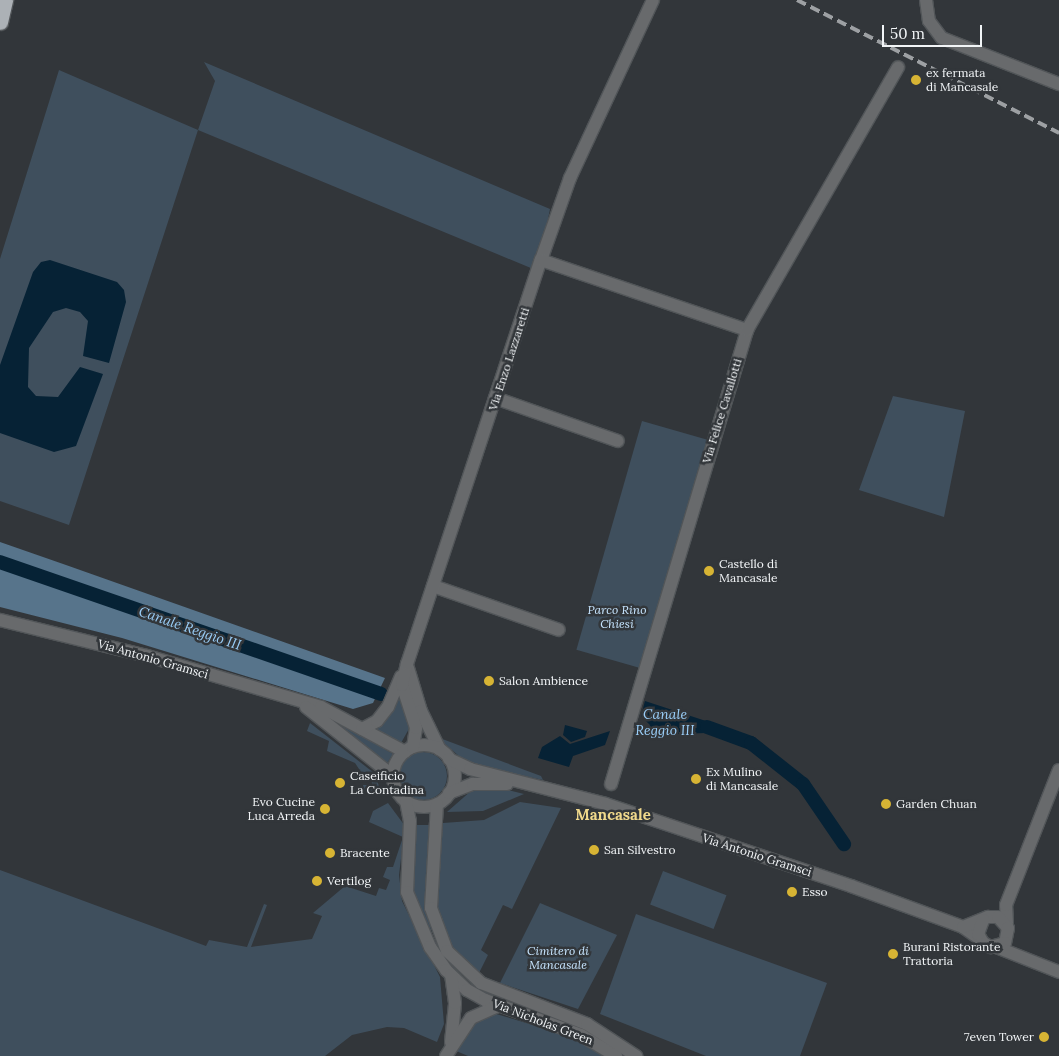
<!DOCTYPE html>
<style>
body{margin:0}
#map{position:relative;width:1059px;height:1056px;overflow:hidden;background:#32363a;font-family:Lora,serif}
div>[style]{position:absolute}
.green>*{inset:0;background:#3f4f5d;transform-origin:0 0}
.round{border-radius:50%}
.forest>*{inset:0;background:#57748b}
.water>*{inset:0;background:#062235}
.canal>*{height:14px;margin:-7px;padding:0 7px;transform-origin:7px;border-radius:7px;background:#062235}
.roads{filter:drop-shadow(1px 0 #515558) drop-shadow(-1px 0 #515558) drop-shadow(0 1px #515558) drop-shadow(0 -1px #515558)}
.minor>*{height:12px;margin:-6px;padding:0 6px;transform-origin:6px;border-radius:6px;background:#686a6c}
.minor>.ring{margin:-6px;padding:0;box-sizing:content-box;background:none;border:12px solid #686a6c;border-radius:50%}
.highway>*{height:15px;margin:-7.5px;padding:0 7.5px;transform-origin:7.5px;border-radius:7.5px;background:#acb1b6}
.rail>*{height:4px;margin-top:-2px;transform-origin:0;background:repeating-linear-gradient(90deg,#9da0a3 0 10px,transparent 0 15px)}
.dots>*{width:14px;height:14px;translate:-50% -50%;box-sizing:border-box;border:2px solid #32363a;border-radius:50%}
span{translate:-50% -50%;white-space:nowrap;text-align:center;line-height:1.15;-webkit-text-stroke:5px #32363a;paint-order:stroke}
.poi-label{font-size:12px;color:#f2f5f7}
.left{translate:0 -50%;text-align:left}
.right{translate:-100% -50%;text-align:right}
.street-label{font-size:12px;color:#f2f5f7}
.park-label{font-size:12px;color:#c7e5ff;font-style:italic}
.water-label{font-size:14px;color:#9acef8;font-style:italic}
.quarter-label{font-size:15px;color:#f0d98c;font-weight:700}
.scale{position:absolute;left:882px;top:25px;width:100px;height:22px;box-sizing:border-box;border:2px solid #f2f5f7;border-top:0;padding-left:6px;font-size:15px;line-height:18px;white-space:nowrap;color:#f2f5f7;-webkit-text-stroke:4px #32363a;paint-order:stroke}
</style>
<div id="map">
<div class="green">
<i style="clip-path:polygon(204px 62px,550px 209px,538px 271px,198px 130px,69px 525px,0 501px,0 259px,59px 70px,198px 130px,215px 81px)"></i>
<i style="clip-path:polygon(893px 396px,965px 411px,944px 517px,859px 490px)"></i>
<i style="left:642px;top:421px;width:68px;height:238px;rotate:16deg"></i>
<i style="clip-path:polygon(399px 695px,410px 727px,401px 743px,370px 730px,388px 718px)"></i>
<i style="clip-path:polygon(328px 716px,393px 754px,386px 765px,371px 754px)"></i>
<i style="clip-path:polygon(310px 723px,374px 773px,381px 791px,364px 791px,363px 785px,372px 785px,371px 772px,361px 772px,355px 763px,327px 751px,329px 741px,307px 731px)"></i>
<i style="clip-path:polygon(437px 737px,541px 776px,543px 780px,478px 766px,460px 757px)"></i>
<i class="round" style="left:399px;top:752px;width:48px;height:48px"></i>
<i style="clip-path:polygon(472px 790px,508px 790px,524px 794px,483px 811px,447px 812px)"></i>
<i style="clip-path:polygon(520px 802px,561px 808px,512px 909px,503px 905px,481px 950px,488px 955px,477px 977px,448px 944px,438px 922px,435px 894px,443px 823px,484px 820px)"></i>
<i style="clip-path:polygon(388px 803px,405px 826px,399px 875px,402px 901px,440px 977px,444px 1024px,437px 1042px,404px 1028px,387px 1027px,352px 1035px,325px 1056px,0 1056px,0 870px,206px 946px,209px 940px,247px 947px,264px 904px,267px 905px,251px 947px,312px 939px,322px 916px,313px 913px,345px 886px,376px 896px,379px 888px,386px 890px,390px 880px,383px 877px,387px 867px,393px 867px,403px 837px,369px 822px,373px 811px)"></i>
<i style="clip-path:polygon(414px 825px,430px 825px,425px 897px,432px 935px,443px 955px,473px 988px,441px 956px,414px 898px)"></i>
<i style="left:663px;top:871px;width:68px;height:36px;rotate:21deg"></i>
<i style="clip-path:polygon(540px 903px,617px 935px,578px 1009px,500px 983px)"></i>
<i style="clip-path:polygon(636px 914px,827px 983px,800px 1056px,706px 1056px,600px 1014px)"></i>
<i style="clip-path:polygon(493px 1013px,563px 1034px,607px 1056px,468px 1056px,454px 1050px,474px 1020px)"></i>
</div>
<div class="forest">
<i style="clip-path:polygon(0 542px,66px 565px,385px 678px,373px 703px,353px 709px,122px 638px,0 607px)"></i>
</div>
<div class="water">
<i style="clip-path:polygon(50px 260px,117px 282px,124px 290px,126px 302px,109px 363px,83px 356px,88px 321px,80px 312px,66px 308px,53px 312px,29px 348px,28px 387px,36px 396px,58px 397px,80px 367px,103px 374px,76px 446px,54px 452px,0 433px,0 365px,33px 272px,41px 262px)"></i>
<i style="clip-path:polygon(645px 701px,709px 722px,706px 733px,647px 735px,650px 725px,641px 716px)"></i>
<i style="clip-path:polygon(565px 725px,587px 731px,585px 737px,571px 742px,563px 735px)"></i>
<i style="clip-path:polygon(610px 731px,605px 745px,573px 756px,569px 767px,538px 758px,542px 747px,560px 736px,570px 744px)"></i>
</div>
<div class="canal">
<i style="left:0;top:562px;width:403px;rotate:19.1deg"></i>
<i style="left:707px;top:727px;width:47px;rotate:20deg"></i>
<i style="left:751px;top:743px;width:66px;rotate:38.3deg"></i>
<i style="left:803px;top:784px;width:73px;rotate:55.7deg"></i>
</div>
<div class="roads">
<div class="minor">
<i style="left:926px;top:0;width:21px;rotate:82deg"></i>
<i style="left:929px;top:21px;width:21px;rotate:53deg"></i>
<i style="left:942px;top:38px;width:126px;rotate:21.5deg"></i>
<i style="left:541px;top:260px;width:87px;rotate:-70.5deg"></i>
<i style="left:570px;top:178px;width:196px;rotate:-65deg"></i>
<i style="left:495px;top:398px;width:130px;rotate:19.3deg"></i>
<i style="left:433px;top:586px;width:133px;rotate:19.2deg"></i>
<i style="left:0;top:620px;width:151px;rotate:13.8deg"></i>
<i style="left:147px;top:656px;width:181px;rotate:16.3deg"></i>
<i style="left:321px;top:707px;width:95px;rotate:28.2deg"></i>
<i style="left:408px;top:668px;width:45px;rotate:73.2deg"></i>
<i style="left:421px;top:711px;width:43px;rotate:64deg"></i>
<i style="left:306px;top:707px;width:111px;rotate:38.4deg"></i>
<i style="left:362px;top:729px;width:17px;rotate:-28deg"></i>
<i style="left:377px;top:721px;width:18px;rotate:-52deg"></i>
<i style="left:388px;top:707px;width:33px;rotate:-67deg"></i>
<i class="ring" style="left:393px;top:745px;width:50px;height:50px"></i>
<i style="left:413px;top:747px;width:19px;rotate:-81deg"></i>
<i style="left:416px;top:728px;width:45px;rotate:-108deg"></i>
<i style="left:402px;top:685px;width:22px;rotate:-77deg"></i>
<i style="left:407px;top:664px;width:426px;rotate:-71.7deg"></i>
<i style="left:541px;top:260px;width:218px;rotate:18.8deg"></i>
<i style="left:449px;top:759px;width:23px;rotate:25deg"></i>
<i style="left:470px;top:769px;width:140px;rotate:14.4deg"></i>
<i style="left:606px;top:804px;width:258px;rotate:18.5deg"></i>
<i style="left:851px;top:886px;width:119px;rotate:20.1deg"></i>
<i style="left:963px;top:927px;width:21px;rotate:35deg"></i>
<i style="left:611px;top:784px;width:474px;rotate:-73.3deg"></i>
<i style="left:747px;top:330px;width:303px;rotate:-60.1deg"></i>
<i style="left:449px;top:793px;width:26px;rotate:-21deg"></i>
<i style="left:473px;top:784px;width:34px"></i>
<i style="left:406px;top:801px;width:20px;rotate:79deg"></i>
<i style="left:410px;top:821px;width:71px;rotate:92.4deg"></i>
<i style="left:407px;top:892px;width:60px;rotate:67.3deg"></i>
<i style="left:430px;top:947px;width:28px;rotate:55deg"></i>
<i style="left:446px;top:970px;width:29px;rotate:44deg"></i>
<i style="left:467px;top:990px;width:21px;rotate:29deg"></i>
<i style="left:485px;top:1000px;width:102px;rotate:20deg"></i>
<i style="left:581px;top:1035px;width:41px;rotate:31deg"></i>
<i style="left:437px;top:804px;width:104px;rotate:93.3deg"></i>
<i style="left:431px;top:908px;width:46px;rotate:69.6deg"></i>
<i style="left:447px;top:951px;width:47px;rotate:43.3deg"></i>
<i style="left:481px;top:983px;width:114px;rotate:21.1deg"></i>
<i style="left:587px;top:1024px;width:59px;rotate:33.1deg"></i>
<i style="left:1007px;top:923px;width:18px;rotate:-93deg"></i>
<i style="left:1006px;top:905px;width:145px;rotate:-68.6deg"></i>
<i style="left:963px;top:927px;width:27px;rotate:-22deg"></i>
<i style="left:988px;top:917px;width:10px"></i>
<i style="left:998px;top:917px;width:15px;rotate:48deg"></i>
<i style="left:1008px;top:928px;width:15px;rotate:101deg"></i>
<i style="left:1005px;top:943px;width:15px;rotate:164deg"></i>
<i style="left:991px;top:947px;width:9px;rotate:-153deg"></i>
<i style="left:983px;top:943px;width:10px;rotate:-119deg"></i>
<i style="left:978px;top:934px;width:15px;rotate:-70deg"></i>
<i style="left:996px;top:947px;width:68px;rotate:21.6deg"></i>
<i style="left:451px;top:1042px;width:39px;rotate:-84deg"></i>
<i style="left:455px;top:1003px;width:28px;rotate:-98deg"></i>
<i style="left:446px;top:1056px;width:45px;rotate:-56.7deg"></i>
<i style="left:471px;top:1018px;width:30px;rotate:-24deg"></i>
</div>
<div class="highway">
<i style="left:0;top:22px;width:23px;rotate:-77deg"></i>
</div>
</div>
<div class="rail">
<i style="left:797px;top:0;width:294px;rotate:26.9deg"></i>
</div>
<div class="dots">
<i style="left:916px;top:80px;background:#d7b434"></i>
<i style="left:709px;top:571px;background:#d7b434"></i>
<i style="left:489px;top:681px;background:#d7b434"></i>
<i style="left:696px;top:779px;background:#d7b434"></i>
<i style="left:340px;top:783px;background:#d7b434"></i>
<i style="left:886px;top:804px;background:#d7b434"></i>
<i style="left:325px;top:809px;background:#d7b434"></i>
<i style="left:594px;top:850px;background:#d7b434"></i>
<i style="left:330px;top:853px;background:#d7b434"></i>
<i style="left:317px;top:881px;background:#d7b434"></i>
<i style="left:792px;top:892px;background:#d7b434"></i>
<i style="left:893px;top:954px;background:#d7b434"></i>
<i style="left:1044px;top:1037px;background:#d7b434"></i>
</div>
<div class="poi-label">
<span class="left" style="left:926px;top:80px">ex fermata<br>di Mancasale</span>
<span class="left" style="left:719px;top:571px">Castello di<br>Mancasale</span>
<span class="left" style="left:499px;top:681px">Salon Ambience</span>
<span class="left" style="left:706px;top:779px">Ex Mulino<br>di Mancasale</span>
<span class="left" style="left:350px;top:783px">Caseificio<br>La Contadina</span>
<span class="right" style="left:315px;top:809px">Evo Cucine<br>Luca Arreda</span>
<span class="left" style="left:896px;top:804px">Garden Chuan</span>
<span class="left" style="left:604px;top:850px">San Silvestro</span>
<span class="left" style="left:340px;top:853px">Bracente</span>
<span class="left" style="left:327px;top:881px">Vertilog</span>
<span class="left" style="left:802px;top:892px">Esso</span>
<span class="left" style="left:903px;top:954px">Burani Ristorante<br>Trattoria</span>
<span class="right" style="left:1034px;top:1037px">7even Tower</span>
</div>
<div class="street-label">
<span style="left:509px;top:359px;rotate:-72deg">Via Enzo Lazzaretti</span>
<span style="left:722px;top:411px;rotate:-73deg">Via Felice Cavallotti</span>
<span style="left:153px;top:659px;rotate:16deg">Via Antonio Gramsci</span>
<span style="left:757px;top:855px;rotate:18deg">Via Antonio Gramsci</span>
<span style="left:543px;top:1022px;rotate:21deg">Via Nicholas Green</span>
</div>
<div class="park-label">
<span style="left:617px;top:617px">Parco Rino<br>Chiesi</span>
<span style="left:558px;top:958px">Cimitero di<br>Mancasale</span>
</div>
<div class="water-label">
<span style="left:190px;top:628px;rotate:19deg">Canale Reggio III</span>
<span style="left:665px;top:722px">Canale<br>Reggio III</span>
</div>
<div class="quarter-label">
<span style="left:613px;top:815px">Mancasale</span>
</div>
<div class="scale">50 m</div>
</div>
